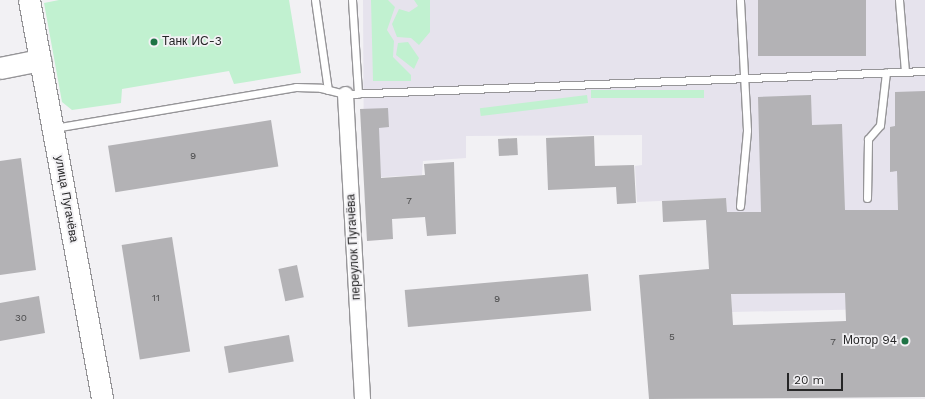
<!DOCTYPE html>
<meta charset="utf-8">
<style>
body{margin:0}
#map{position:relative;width:925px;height:399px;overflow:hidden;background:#f2f1f4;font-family:"Work Sans",sans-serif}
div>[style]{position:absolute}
.built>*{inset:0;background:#e6e3ed}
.green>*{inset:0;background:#c1f1d0;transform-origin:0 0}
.building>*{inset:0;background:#b3b2b5;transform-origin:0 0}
.roads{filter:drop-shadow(1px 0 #969598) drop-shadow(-1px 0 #969598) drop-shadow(0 1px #969598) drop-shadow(0 -1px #969598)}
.service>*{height:7px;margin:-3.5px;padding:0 3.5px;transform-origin:3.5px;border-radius:3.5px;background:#fff}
.minor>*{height:15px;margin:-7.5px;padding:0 7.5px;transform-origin:7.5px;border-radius:7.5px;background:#fff}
.secondary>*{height:21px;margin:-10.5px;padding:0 10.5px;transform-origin:10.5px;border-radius:10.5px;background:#fff}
.dots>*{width:11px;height:11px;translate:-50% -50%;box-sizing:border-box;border:2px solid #f2f1f4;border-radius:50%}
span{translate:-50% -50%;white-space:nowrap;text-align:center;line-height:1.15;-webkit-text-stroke:3.5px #f2f1f4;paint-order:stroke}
.number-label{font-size:10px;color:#49494a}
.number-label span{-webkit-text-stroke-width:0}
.poi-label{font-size:12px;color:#262627}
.left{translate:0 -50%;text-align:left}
.right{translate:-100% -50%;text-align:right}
.street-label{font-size:12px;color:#262627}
.scale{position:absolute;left:787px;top:373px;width:56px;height:18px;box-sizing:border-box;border:2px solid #262627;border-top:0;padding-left:5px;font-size:12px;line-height:14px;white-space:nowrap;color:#262627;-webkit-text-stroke:3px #f2f1f4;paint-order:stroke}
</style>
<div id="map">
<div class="built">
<i style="clip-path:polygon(363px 0,925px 0,925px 308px,732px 312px,726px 198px,637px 202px,635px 166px,642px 165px,642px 135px,466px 136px,466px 158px,423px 161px,422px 175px,364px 178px)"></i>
</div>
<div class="green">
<i style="clip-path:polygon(59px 0,289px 0,301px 73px,234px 84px,229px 71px,122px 89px,121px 103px,72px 110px,62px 102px,44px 3px)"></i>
<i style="clip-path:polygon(371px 0,388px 0,395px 7px,387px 30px,394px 41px,393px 57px,411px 75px,411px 81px,373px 81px)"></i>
<i style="clip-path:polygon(414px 0,430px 0,430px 32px,419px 45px,411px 38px,397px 37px,392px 24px,399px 9px,409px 12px,418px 6px)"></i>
<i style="clip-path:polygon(408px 42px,419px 58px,414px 69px,396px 55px,398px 43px)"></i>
<i style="left:704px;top:90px;width:8px;height:113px;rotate:90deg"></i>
<i style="left:587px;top:95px;width:8px;height:108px;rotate:83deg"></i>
</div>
<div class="building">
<i style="left:758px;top:0;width:108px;height:56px"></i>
<i style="clip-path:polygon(evenodd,925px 91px,925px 397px,649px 399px,639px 275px,709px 269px,706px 220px,663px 222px,662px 201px,726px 198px,727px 212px,761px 212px,758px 97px,811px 95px,812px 125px,842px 124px,845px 210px,898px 210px,897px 171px,890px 172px,890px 127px,895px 126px,895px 92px,925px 91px,845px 293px,846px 321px,733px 325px,731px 294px,845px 293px)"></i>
<i style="clip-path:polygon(388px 108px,389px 127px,379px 128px,381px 178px,425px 175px,424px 164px,454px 162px,456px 234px,427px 236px,425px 217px,392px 219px,393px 239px,367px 241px,360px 109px)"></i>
<i style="left:271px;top:120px;width:47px;height:165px;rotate:81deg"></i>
<i style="clip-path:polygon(594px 136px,595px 166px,634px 165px,636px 203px,617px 204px,616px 187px,548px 190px,546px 138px)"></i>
<i style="left:517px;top:138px;width:17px;height:19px;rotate:87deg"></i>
<i style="clip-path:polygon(21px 158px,36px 270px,0 275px,0 161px)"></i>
<i style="left:172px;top:237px;width:116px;height:51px;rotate:81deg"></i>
<i style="left:297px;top:265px;width:33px;height:19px;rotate:78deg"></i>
<i style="left:588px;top:274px;width:37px;height:184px;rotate:85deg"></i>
<i style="clip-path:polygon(39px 296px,45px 333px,0 341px,0 303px)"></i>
<i style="left:289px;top:335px;width:27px;height:66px;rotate:80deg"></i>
</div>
<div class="roads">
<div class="service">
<i style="left:315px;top:0;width:91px;rotate:81.8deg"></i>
<i style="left:352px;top:0;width:94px;rotate:86.3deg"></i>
<i style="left:899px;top:0;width:72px;rotate:85.2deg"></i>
<i style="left:54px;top:128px;width:245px;rotate:-9.6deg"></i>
<i style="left:296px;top:87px;width:25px;rotate:2deg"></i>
<i style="left:321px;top:88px;width:25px;rotate:14deg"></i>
<i style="left:345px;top:94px;width:580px;rotate:-2.27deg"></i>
<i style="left:867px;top:198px;width:59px;rotate:-89deg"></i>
<i style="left:868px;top:139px;width:18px;rotate:-49deg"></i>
<i style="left:880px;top:125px;width:53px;rotate:-83.5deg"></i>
<i style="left:740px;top:206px;width:76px;rotate:-84.7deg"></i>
<i style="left:747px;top:130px;width:130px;rotate:-93.1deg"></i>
</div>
<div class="minor">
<i style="left:345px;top:94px;width:305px;rotate:86.8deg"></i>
</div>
<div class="secondary">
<i style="left:29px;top:0;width:406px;rotate:79.6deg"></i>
<i style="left:0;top:68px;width:41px;rotate:-11.3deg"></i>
</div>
</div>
<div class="dots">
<i style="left:154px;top:42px;background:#1e7345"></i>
<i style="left:905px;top:341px;background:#1e7345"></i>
</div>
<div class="number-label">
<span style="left:193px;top:156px">9</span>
<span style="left:409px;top:201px">7</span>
<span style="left:156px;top:298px">11</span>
<span style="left:497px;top:299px">9</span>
<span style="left:21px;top:318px">30</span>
<span style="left:672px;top:337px">5</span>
<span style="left:833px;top:342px">7</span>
</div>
<div class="poi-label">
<span class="left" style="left:162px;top:42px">Танк ИС-3</span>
<span class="right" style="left:897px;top:341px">Мотор 94</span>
</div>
<div class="street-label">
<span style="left:66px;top:199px;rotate:80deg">улица Пугачёва</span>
<span style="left:354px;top:247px;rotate:-93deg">переулок Пугачёва</span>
</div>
<div class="scale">20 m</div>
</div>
